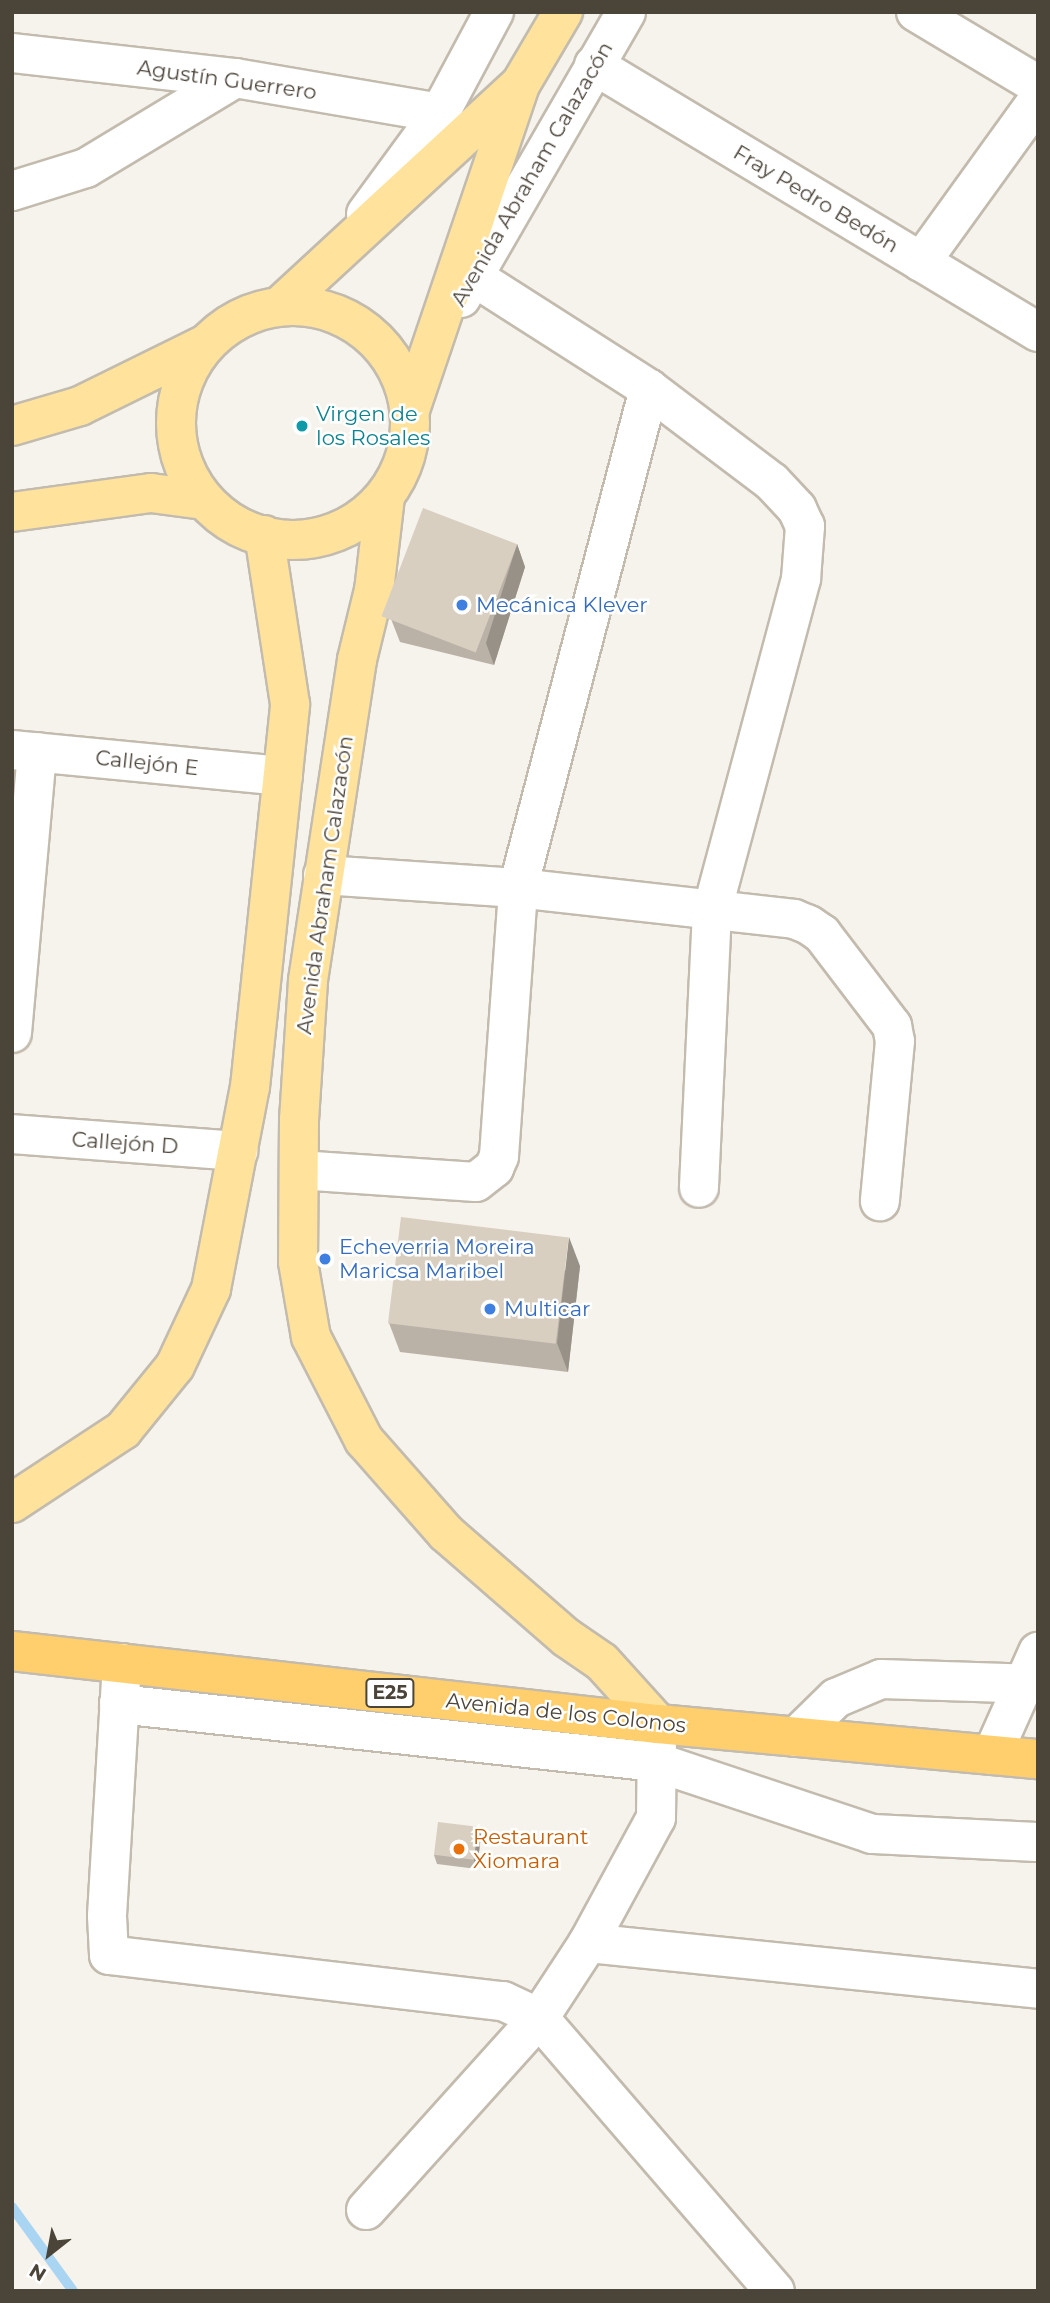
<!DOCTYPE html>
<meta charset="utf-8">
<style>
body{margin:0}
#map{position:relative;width:1050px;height:2303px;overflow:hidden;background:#f6f3ec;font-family:Montserrat,sans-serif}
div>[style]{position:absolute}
.stream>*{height:10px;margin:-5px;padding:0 5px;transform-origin:5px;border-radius:5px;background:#a9d4f2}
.roads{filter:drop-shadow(2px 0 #c2bbae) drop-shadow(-2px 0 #c2bbae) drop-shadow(0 2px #c2bbae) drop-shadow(0 -2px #c2bbae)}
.minor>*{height:38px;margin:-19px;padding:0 19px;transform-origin:19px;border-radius:19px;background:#fff}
.major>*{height:38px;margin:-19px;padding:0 19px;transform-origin:19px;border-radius:19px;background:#ffe39c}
.major>.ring{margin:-19px;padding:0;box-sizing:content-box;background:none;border:38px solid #ffe39c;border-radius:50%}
.highway>*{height:38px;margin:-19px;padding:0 19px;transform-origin:19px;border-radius:19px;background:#ffcf6e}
.wall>*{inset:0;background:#bab2a6}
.shaded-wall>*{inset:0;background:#979187}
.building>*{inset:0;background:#d8cfc1;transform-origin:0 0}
.dots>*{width:19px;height:19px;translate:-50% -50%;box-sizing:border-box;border:4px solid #fff;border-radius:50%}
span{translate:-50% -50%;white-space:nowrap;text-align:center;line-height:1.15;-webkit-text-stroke:5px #fff;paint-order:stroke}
.shield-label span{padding:2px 5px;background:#fff;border:2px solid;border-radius:5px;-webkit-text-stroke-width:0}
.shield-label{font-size:19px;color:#4b4439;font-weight:700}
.street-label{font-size:21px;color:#4b4439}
.culture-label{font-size:21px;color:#0d838f}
.left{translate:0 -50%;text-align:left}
.shop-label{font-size:21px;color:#366cbe}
.food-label{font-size:21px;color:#c56008}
.frame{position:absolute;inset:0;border:14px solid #4b4439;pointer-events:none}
.north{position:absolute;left:14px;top:2219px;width:70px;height:70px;-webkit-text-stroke:5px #fff;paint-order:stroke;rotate:211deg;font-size:19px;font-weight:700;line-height:28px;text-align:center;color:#4b4439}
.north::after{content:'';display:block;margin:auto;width:24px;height:32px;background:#4b4439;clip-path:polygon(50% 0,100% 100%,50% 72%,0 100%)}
</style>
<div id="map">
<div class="stream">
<i style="left:12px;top:2207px;width:104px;rotate:54deg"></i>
</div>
<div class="roads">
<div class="minor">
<i style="left:916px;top:12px;width:142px;rotate:30.9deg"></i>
<i style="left:12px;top:53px;width:224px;rotate:6.4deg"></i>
<i style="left:235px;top:78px;width:208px;rotate:9.7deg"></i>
<i style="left:594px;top:65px;width:518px;rotate:31.02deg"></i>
<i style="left:12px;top:191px;width:77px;rotate:-17.3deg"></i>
<i style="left:86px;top:168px;width:174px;rotate:-31.1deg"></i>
<i style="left:366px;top:214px;width:125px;rotate:-53.8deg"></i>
<i style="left:440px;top:113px;width:115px;rotate:-61.9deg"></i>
<i style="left:921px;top:262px;width:200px;rotate:-54.2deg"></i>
<i style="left:474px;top:277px;width:208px;rotate:32.6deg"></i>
<i style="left:649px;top:389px;width:154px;rotate:37.1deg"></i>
<i style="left:772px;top:482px;width:37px;rotate:47deg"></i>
<i style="left:797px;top:509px;width:19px;rotate:65deg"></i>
<i style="left:805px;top:526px;width:53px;rotate:94.3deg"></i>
<i style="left:801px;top:579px;width:344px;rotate:105deg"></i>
<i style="left:712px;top:911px;width:277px;rotate:92.7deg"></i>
<i style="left:461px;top:298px;width:330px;rotate:-60deg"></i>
<i style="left:13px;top:750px;width:271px;rotate:5.5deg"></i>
<i style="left:323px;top:875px;width:195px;rotate:3.8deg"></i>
<i style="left:518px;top:888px;width:278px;rotate:6.4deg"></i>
<i style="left:794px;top:919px;width:16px;rotate:22deg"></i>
<i style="left:809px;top:925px;width:16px;rotate:35deg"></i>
<i style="left:822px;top:934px;width:116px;rotate:52.7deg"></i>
<i style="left:892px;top:1026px;width:15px;rotate:79deg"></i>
<i style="left:895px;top:1041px;width:161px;rotate:95.4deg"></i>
<i style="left:12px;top:1033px;width:282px;rotate:-84.9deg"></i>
<i style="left:12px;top:1134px;width:227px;rotate:4.3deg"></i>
<i style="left:299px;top:1170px;width:177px;rotate:3.9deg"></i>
<i style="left:476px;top:1182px;width:23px;rotate:-38deg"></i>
<i style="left:494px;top:1168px;width:13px;rotate:-67deg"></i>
<i style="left:499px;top:1156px;width:269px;rotate:-85.9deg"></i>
<i style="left:518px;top:888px;width:516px;rotate:-75.29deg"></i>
<i style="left:122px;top:1663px;width:253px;rotate:93.4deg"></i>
<i style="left:107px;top:1916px;width:39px;rotate:87deg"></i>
<i style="left:109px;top:1955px;width:397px;rotate:6.7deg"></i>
<i style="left:503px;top:2001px;width:40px;rotate:25deg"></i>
<i style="left:539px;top:2018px;width:361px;rotate:49.2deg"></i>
<i style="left:119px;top:1704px;width:540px;rotate:6.16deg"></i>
<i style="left:656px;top:1762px;width:228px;rotate:18.4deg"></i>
<i style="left:872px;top:1834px;width:166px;rotate:2.8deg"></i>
<i style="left:796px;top:1737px;width:56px;rotate:-44.3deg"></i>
<i style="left:836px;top:1698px;width:49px;rotate:-22.9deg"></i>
<i style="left:881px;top:1679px;width:157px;rotate:1.8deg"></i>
<i style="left:992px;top:1755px;width:113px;rotate:-65.9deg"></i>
<i style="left:588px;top:1943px;width:452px;rotate:5.8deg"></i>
<i style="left:366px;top:2210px;width:258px;rotate:-48deg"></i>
<i style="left:539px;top:2018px;width:90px;rotate:-56.8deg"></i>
<i style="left:588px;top:1943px;width:142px;rotate:-61.5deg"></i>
<i style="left:656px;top:1818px;width:81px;rotate:-89.3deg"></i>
</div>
<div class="major">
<i style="left:280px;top:306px;width:324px;rotate:-42.7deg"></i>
<i class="ring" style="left:176px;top:306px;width:196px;height:196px"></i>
<i style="left:410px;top:410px;width:343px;rotate:-71.3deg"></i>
<i style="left:520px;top:85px;width:85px;rotate:-59.5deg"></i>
<i style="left:12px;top:426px;width:71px;rotate:-16.4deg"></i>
<i style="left:80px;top:406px;width:138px;rotate:-26.2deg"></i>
<i style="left:385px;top:497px;width:94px;rotate:96.7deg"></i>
<i style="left:374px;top:590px;width:72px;rotate:103.7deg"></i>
<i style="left:357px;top:660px;width:325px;rotate:98.7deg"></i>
<i style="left:308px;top:981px;width:139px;rotate:93.7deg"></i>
<i style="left:299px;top:1120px;width:142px;rotate:90.4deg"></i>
<i style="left:298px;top:1262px;width:76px;rotate:80.2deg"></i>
<i style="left:311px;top:1337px;width:116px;rotate:62.8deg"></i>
<i style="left:364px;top:1440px;width:124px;rotate:48.6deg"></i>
<i style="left:446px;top:1533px;width:160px;rotate:41deg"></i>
<i style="left:567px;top:1638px;width:42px;rotate:34.4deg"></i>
<i style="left:602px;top:1662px;width:84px;rotate:47.9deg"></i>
<i style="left:12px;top:512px;width:140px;rotate:-7.8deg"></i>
<i style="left:151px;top:493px;width:53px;rotate:7.5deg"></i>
<i style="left:12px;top:1503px;width:133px;rotate:-33.3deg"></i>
<i style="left:123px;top:1430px;width:82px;rotate:-50.9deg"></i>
<i style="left:175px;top:1366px;width:85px;rotate:-64.9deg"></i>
<i style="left:211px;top:1289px;width:206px;rotate:-79.1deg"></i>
<i style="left:250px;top:1087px;width:385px;rotate:-84deg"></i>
<i style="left:290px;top:704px;width:171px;rotate:-98.7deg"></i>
</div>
<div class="highway">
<i style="left:12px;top:1651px;width:650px;rotate:6.45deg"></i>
<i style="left:658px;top:1724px;width:382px;rotate:5.3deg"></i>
</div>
</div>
<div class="wall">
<i style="clip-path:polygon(517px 544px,525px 567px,494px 665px,400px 642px,391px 619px)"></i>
<i style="clip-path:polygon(580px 1266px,568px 1372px,400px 1352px,389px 1323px)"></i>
<i style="clip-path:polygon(478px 1827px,481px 1835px,477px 1869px,437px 1864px,434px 1855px)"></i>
</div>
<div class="shaded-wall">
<i style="clip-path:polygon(517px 544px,525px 567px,494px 665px,486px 643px)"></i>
<i style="clip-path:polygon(569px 1237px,580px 1266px,568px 1372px,557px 1343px)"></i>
<i style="clip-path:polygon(478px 1827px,481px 1835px,477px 1869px,474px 1861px)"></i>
</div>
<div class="building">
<i style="left:423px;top:508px;width:101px;height:116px;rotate:21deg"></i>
<i style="left:401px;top:1217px;width:169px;height:107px;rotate:7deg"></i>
<i style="left:438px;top:1822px;width:40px;height:33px;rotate:7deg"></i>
</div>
<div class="dots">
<i style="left:302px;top:426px;background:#0f9aa8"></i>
<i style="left:462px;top:605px;background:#3f7fe0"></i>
<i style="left:325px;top:1259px;background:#3f7fe0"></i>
<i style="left:490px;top:1309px;background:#3f7fe0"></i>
<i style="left:459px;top:1849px;background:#e8710a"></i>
</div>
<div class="shield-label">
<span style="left:390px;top:1693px">E25</span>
</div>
<div class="street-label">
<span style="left:227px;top:80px;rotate:8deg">Agustín Guerrero</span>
<span style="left:532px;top:174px;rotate:-60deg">Avenida Abraham Calazacón</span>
<span style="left:816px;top:199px;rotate:31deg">Fray Pedro Bedón</span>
<span style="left:147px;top:763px;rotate:6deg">Callejón E</span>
<span style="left:325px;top:885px;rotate:-82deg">Avenida Abraham Calazacón</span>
<span style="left:125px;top:1143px;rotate:4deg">Callejón D</span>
<span style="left:566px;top:1713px;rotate:6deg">Avenida de los Colonos</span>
</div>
<div class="culture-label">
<span class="left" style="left:316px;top:426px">Virgen de<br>los Rosales</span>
</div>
<div class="shop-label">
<span class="left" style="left:476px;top:605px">Mecánica Klever</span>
<span class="left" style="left:339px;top:1259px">Echeverria Moreira<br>Maricsa Maribel</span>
<span class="left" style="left:504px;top:1309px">Multicar</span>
</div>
<div class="food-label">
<span class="left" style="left:473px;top:1849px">Restaurant<br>Xiomara</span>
</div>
<div class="frame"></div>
<div class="north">N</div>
</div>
